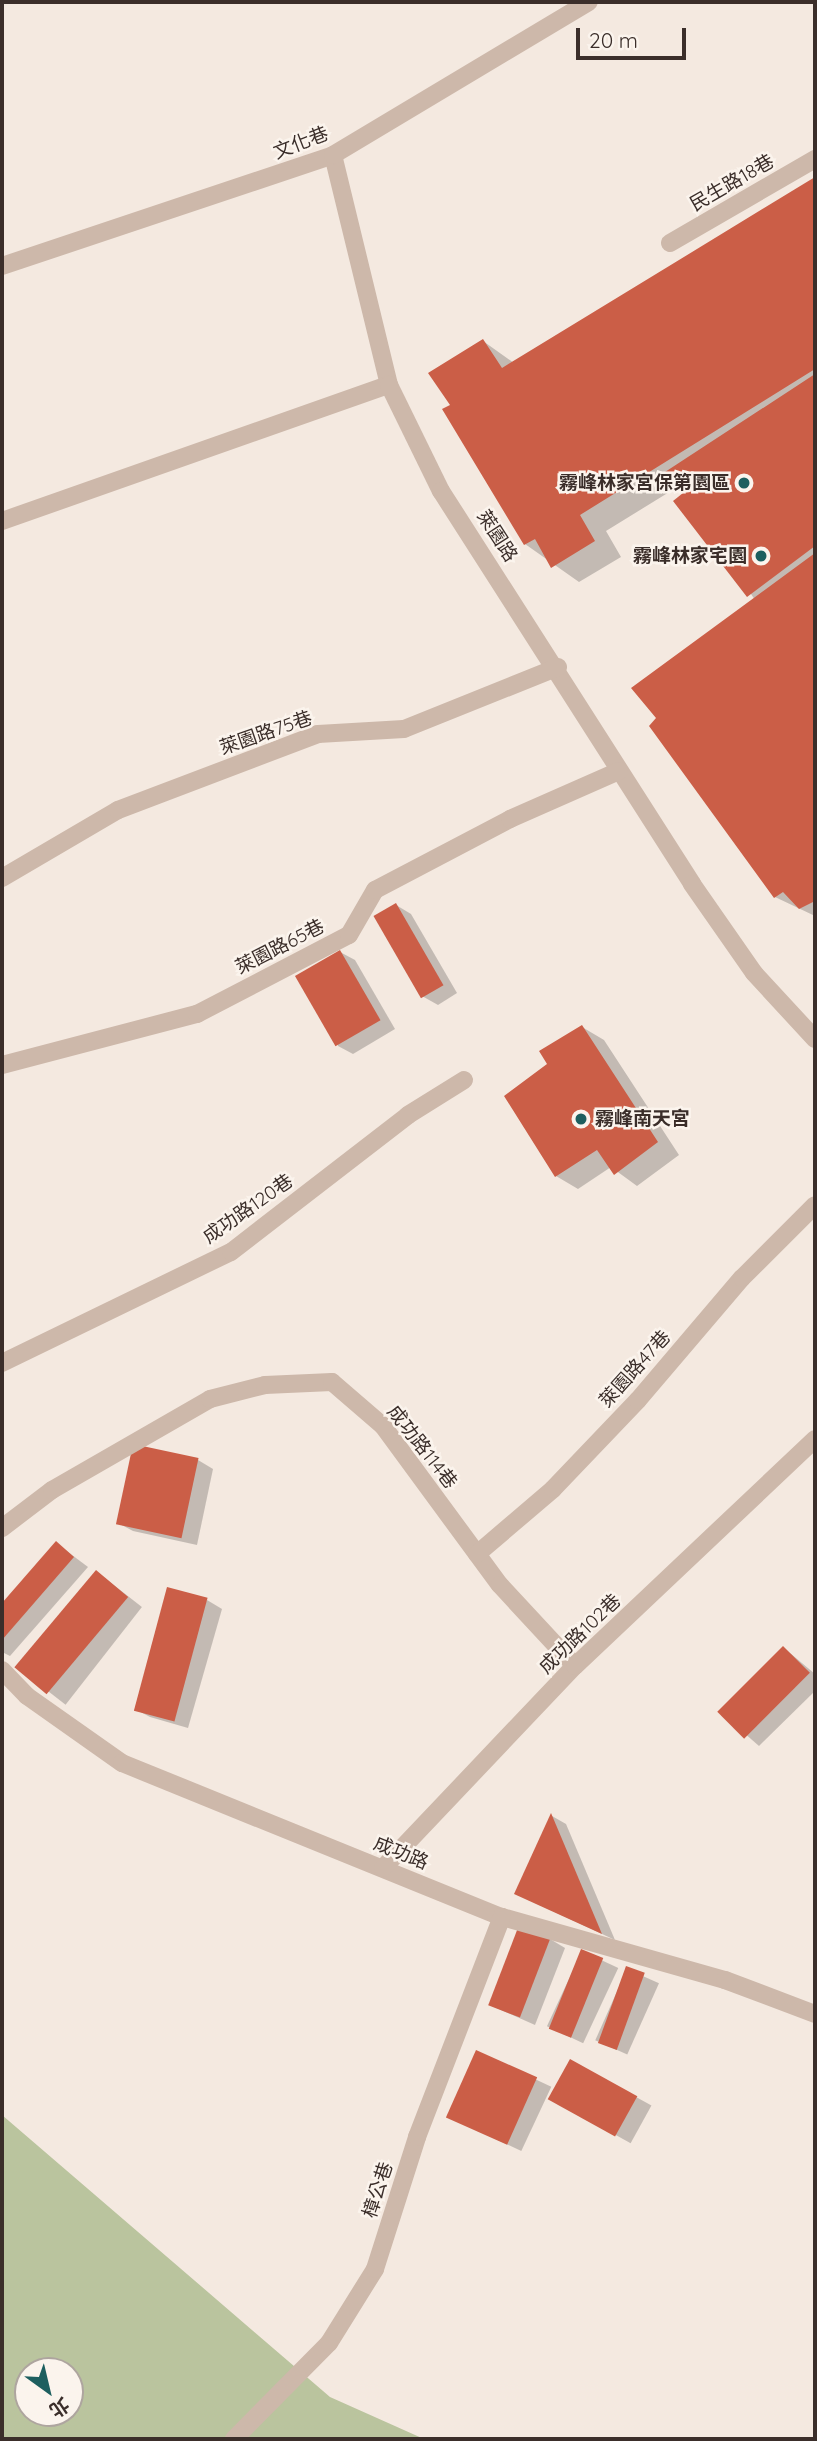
<!DOCTYPE html>
<meta charset="utf-8">
<style>
body{margin:0}
#map{position:relative;width:817px;height:2441px;overflow:hidden;background:#f4e9e0;font-family:Quicksand,"Noto Sans TC",sans-serif}
div>[style]{position:absolute}
.green>*{inset:0;background:#bac49e}
.shadow>*{inset:0;background:#0003;transform-origin:0 0}
.building>*{inset:0;background:#cb5e47;transform-origin:0 0}
.minor>*{height:18px;margin:-9px;padding:0 9px;transform-origin:9px;border-radius:9px;background:#cdb8aa}
.dots>*{width:19px;height:19px;translate:-50% -50%;box-sizing:border-box;border:4px solid #fbf4ed;border-radius:50%}
span{translate:-50% -50%;white-space:nowrap;text-align:center;line-height:1.15;-webkit-text-stroke:5px #fbf4ed;paint-order:stroke}
.street-label{font-size:19px;color:#3b2e2a}
.poi-label{font-size:19px;color:#3b2e2a;font-weight:700}
.right{translate:-100% -50%;text-align:right}
.left{translate:0 -50%;text-align:left}
.frame{position:absolute;inset:0;border:4px solid #3b2e2a;pointer-events:none}
.north{position:absolute;left:14px;top:2357px;width:70px;height:70px;box-sizing:border-box;background:#fbf4ed;border:2px solid #aea59f;border-radius:50%;rotate:146deg;font-size:19px;font-weight:700;line-height:28px;text-align:center;color:#3b2e2a}
.north::after{content:'';display:block;margin:auto;width:24px;height:32px;background:#1d5f5f;clip-path:polygon(50% 0,100% 100%,50% 72%,0 100%)}
.scale{position:absolute;left:576px;top:28px;width:110px;height:32px;box-sizing:border-box;border:4px solid #3b2e2a;border-top:0;padding-left:9px;font-size:21px;line-height:24px;white-space:nowrap;color:#3b2e2a;-webkit-text-stroke:5px #fbf4ed;paint-order:stroke}
</style>
<div id="map">
<div class="green">
<i style="clip-path:polygon(evenodd,2px 2115px,330px 2397px,424px 2439px,2px 2439px,2px 2115px,28px 2371px,70px 2371px,70px 2413px,28px 2413px,28px 2371px)"></i>
</div>
<div class="shadow">
<i style="clip-path:polygon(815px 179px,815px 916px,775px 897px,755px 600px,679px 486px,606px 531px,621px 557px,579px 582px,525px 544px,453px 406px,483px 341px,514px 363px)"></i>
<i style="clip-path:polygon(396px 905px,411px 914px,457px 993px,438px 1005px,422px 996px)"></i>
<i style="clip-path:polygon(340px 952px,355px 960px,395px 1029px,353px 1054px,338px 1046px)"></i>
<i style="clip-path:polygon(582px 1027px,604px 1040px,679px 1155px,637px 1186px,611px 1167px,578px 1189px,556px 1176px,549px 1064px)"></i>
<i style="clip-path:polygon(198px 1460px,213px 1469px,197px 1545px,133px 1531px,118px 1523px)"></i>
<i style="clip-path:polygon(56px 1543px,88px 1567px,10px 1656px,2px 1652px,2px 1605px)"></i>
<i style="left:97px;top:1572px;width:57px;height:124px;rotate:38deg"></i>
<i style="clip-path:polygon(207px 1600px,222px 1609px,188px 1728px,150px 1717px,135px 1709px)"></i>
<i style="clip-path:polygon(784px 1648px,815px 1674px,815px 1691px,759px 1746px,719px 1711px)"></i>
<i style="clip-path:polygon(552px 1816px,566px 1824px,615px 1940px,516px 1894px)"></i>
<i style="clip-path:polygon(550px 1939px,565px 1948px,535px 2025px,490px 2005px)"></i>
<i style="left:582px;top:1951px;width:40px;height:83px;rotate:25deg"></i>
<i style="left:627px;top:1969px;width:35px;height:78px;rotate:24deg"></i>
<i style="left:477px;top:2052px;width:82px;height:71px;rotate:25deg"></i>
<i style="left:571px;top:2061px;width:92px;height:43px;rotate:29deg"></i>
</div>
<div class="building">
<i style="clip-path:polygon(815px 177px,815px 369px,580px 515px,595px 541px,551px 568px,535px 539px,524px 545px,442px 409px,450px 405px,428px 373px,483px 339px,502px 368px)"></i>
<i style="clip-path:polygon(815px 374px,815px 546px,747px 597px,673px 501px,683px 493px,665px 472px)"></i>
<i style="clip-path:polygon(815px 553px,815px 901px,799px 909px,783px 892px,774px 898px,649px 726px,656px 718px,631px 688px)"></i>
<i style="left:396px;top:903px;width:95px;height:26px;rotate:60deg"></i>
<i style="left:340px;top:950px;width:81px;height:52px;rotate:60deg"></i>
<i style="clip-path:polygon(582px 1025px,658px 1142px,614px 1175px,597px 1150px,555px 1177px,504px 1096px,547px 1064px,539px 1051px)"></i>
<i style="left:133px;top:1444px;width:67px;height:82px;rotate:12deg"></i>
<i style="clip-path:polygon(56px 1541px,74px 1557px,2px 1640px,2px 1603px)"></i>
<i style="left:96px;top:1570px;width:42px;height:127px;rotate:40deg"></i>
<i style="left:167px;top:1587px;width:42px;height:128px;rotate:15deg"></i>
<i style="left:783px;top:1646px;width:38px;height:93px;rotate:45deg"></i>
<i style="clip-path:polygon(551px 1813px,602px 1934px,514px 1894px)"></i>
<i style="left:519px;top:1925px;width:34px;height:86px;rotate:21deg"></i>
<i style="left:581px;top:1949px;width:24px;height:86px;rotate:22deg"></i>
<i style="left:626px;top:1966px;width:20px;height:82px;rotate:20deg"></i>
<i style="left:476px;top:2050px;width:67px;height:74px;rotate:24deg"></i>
<i style="left:570px;top:2059px;width:77px;height:46px;rotate:29deg"></i>
</div>
<div class="minor">
<i style="left:333px;top:155px;width:237px;rotate:76.3deg"></i>
<i style="left:670px;top:243px;width:168px;rotate:-30.1deg"></i>
<i style="left:2px;top:266px;width:349px;rotate:-18.5deg"></i>
<i style="left:333px;top:155px;width:298px;rotate:-30.9deg"></i>
<i style="left:2px;top:521px;width:410px;rotate:-19.4deg"></i>
<i style="left:389px;top:385px;width:118px;rotate:63.9deg"></i>
<i style="left:441px;top:491px;width:466px;rotate:57.4deg"></i>
<i style="left:692px;top:884px;width:108px;rotate:55.1deg"></i>
<i style="left:754px;top:973px;width:90px;rotate:47.3deg"></i>
<i style="left:2px;top:878px;width:134px;rotate:-30.4deg"></i>
<i style="left:118px;top:810px;width:214px;rotate:-20.8deg"></i>
<i style="left:318px;top:734px;width:86px;rotate:-3.3deg"></i>
<i style="left:404px;top:729px;width:166px;rotate:-21.9deg"></i>
<i style="left:2px;top:1065px;width:202px;rotate:-14.7deg"></i>
<i style="left:197px;top:1014px;width:171px;rotate:-27.5deg"></i>
<i style="left:349px;top:935px;width:52px;rotate:-60deg"></i>
<i style="left:375px;top:890px;width:153px;rotate:-27.7deg"></i>
<i style="left:510px;top:819px;width:119px;rotate:-23.8deg"></i>
<i style="left:2px;top:1363px;width:254px;rotate:-25.9deg"></i>
<i style="left:231px;top:1252px;width:224px;rotate:-37.7deg"></i>
<i style="left:408px;top:1115px;width:66px;rotate:-32deg"></i>
<i style="left:2px;top:1528px;width:63px;rotate:-37.2deg"></i>
<i style="left:52px;top:1490px;width:182px;rotate:-29.9deg"></i>
<i style="left:210px;top:1399px;width:57px;rotate:-14.3deg"></i>
<i style="left:265px;top:1385px;width:67px;rotate:-2.6deg"></i>
<i style="left:332px;top:1382px;width:67px;rotate:40.8deg"></i>
<i style="left:383px;top:1426px;width:197px;rotate:53.7deg"></i>
<i style="left:500px;top:1585px;width:110px;rotate:47.2deg"></i>
<i style="left:477px;top:1554px;width:100px;rotate:-40.5deg"></i>
<i style="left:553px;top:1489px;width:123px;rotate:-46.3deg"></i>
<i style="left:638px;top:1400px;width:160px;rotate:-49.6deg"></i>
<i style="left:742px;top:1278px;width:103px;rotate:-45deg"></i>
<i style="left:2px;top:1670px;width:36px;rotate:46deg"></i>
<i style="left:27px;top:1696px;width:116px;rotate:35.2deg"></i>
<i style="left:122px;top:1763px;width:410px;rotate:22.1deg"></i>
<i style="left:502px;top:1917px;width:232px;rotate:15.8deg"></i>
<i style="left:725px;top:1980px;width:96px;rotate:20.7deg"></i>
<i style="left:383px;top:1868px;width:279px;rotate:-46.5deg"></i>
<i style="left:575px;top:1666px;width:330px;rotate:-43.4deg"></i>
<i style="left:234px;top:2439px;width:135px;rotate:-45.3deg"></i>
<i style="left:329px;top:2343px;width:87px;rotate:-58.1deg"></i>
<i style="left:375px;top:2269px;width:139px;rotate:-72.3deg"></i>
<i style="left:417px;top:2137px;width:236px;rotate:-68.9deg"></i>
</div>
<div class="dots">
<i style="left:744px;top:483px;background:#1d5f5f"></i>
<i style="left:761px;top:556px;background:#1d5f5f"></i>
<i style="left:581px;top:1119px;background:#1d5f5f"></i>
</div>
<div class="street-label">
<span style="left:301px;top:143px;rotate:-21deg">文化巷</span>
<span style="left:732px;top:183px;rotate:-30deg">民生路18巷</span>
<span style="left:497px;top:536px;rotate:57deg">萊園路</span>
<span style="left:266px;top:733px;rotate:-19deg">萊園路75巷</span>
<span style="left:280px;top:947px;rotate:-27deg">萊園路65巷</span>
<span style="left:248px;top:1209px;rotate:-35deg">成功路120巷</span>
<span style="left:635px;top:1369px;rotate:-48deg">萊園路47巷</span>
<span style="left:422px;top:1447px;rotate:52deg">成功路114巷</span>
<span style="left:580px;top:1634px;rotate:-44deg">成功路102巷</span>
<span style="left:401px;top:1853px;rotate:22deg">成功路</span>
<span style="left:378px;top:2190px;rotate:-72deg">樟公巷</span>
</div>
<div class="poi-label">
<span class="right" style="left:730px;top:483px">霧峰林家宮保第園區</span>
<span class="right" style="left:747px;top:556px">霧峰林家宅園</span>
<span class="left" style="left:595px;top:1119px">霧峰南天宮</span>
</div>
<div class="frame"></div>
<div class="north">北</div>
<div class="scale">20 m</div>
</div>
